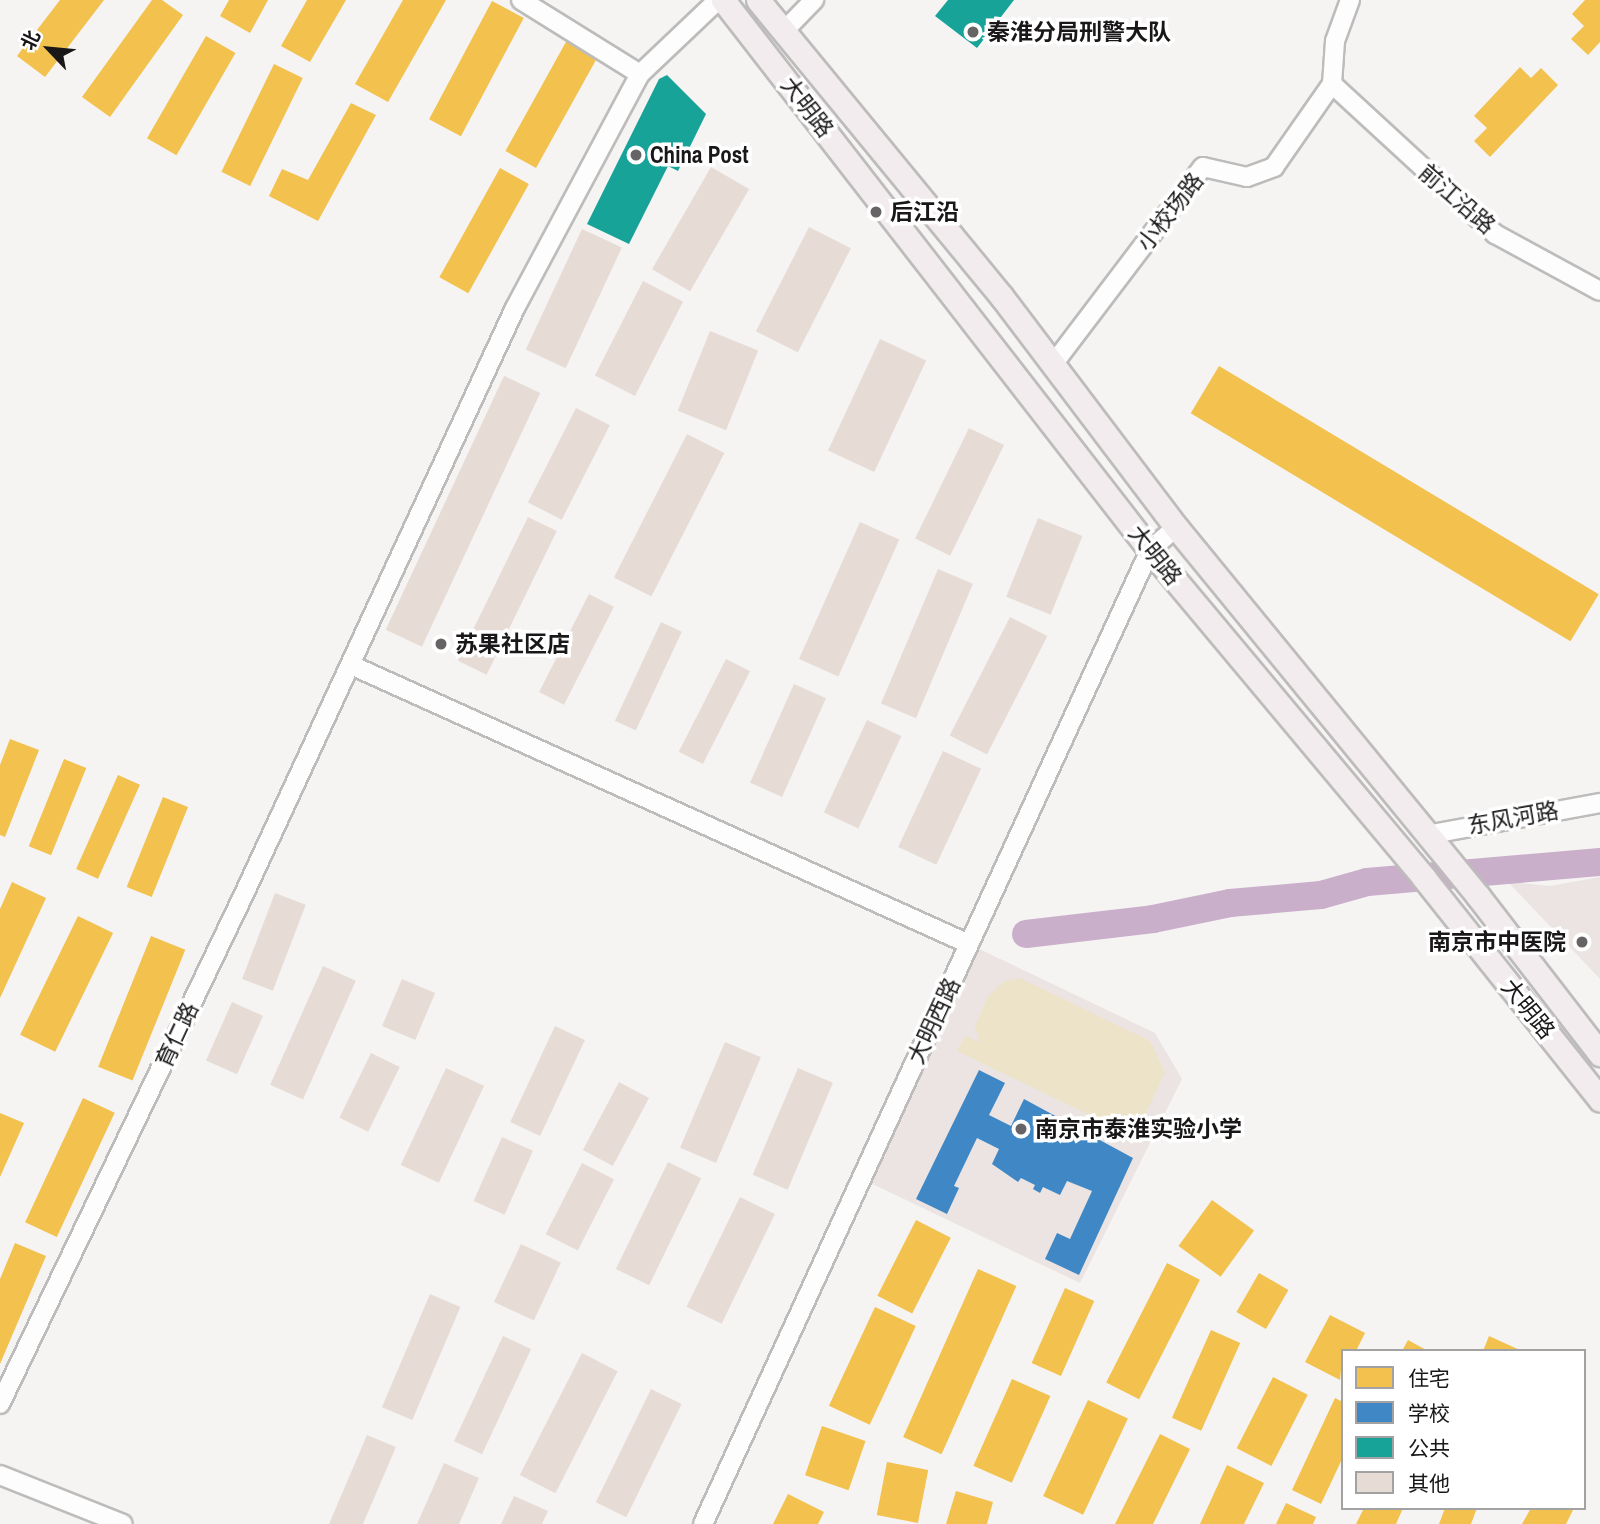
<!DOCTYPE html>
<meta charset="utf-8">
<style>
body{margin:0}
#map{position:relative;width:1600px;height:1524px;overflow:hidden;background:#f5f4f3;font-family:"Archivo Narrow","Noto Sans SC",sans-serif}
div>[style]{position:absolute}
.built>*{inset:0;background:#ebe4e3}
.green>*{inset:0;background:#ece3c8}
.water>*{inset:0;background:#caafcb}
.homes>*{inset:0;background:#f2c14e;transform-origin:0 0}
.schools>*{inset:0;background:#3f88c5}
.public>*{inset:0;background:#17a398}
.river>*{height:28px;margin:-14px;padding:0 14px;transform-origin:14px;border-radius:14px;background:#caafcb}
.building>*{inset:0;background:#e6dcd5;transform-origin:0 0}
.roads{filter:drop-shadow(2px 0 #bdbcbb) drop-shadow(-2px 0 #bdbcbb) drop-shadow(0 2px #bdbcbb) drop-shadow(0 -2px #bdbcbb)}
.minor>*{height:18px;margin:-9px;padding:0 9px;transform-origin:9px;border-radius:9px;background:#fefdfd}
.major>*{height:23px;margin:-11.5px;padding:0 11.5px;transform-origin:11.5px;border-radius:11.5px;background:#f2ecef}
.dots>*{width:19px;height:19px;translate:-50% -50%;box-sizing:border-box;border:4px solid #fff;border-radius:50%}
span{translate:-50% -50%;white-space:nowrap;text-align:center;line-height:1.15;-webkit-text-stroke:7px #fff;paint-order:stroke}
.poi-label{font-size:23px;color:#191717;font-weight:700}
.left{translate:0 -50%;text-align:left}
.right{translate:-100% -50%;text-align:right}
.street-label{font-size:23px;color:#191717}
.legend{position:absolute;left:1341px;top:1349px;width:245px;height:161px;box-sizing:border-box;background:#fff;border:2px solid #a3a2a2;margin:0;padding:9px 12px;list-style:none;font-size:21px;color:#191717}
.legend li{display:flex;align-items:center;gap:14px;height:35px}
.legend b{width:35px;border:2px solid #a3a2a2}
.north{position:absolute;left:14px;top:14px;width:70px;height:70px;-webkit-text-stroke:5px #fff;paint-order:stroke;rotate:296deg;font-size:19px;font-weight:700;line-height:28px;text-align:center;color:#191717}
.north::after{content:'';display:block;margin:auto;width:24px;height:32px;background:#191717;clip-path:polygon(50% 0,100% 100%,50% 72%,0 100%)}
</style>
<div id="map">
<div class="built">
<i style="clip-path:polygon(1600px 877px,1600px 979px,1508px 882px,1550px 886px)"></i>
<i style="clip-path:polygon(969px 944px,1155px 1033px,1182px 1079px,1080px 1283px,862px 1179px)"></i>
</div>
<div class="green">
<i style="clip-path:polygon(1020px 978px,1150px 1041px,1165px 1072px,1135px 1137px,957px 1051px,965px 1036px,979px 1042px,975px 1026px,988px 996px,1005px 981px)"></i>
</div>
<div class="water">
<i style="clip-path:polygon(1600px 849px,1600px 868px,1532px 878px,1505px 873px,1490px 865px,1489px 858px)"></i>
</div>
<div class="homes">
<i style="clip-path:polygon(60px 0,104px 0,45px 77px,17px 56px)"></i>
<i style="clip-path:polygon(152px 0,162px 0,183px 15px,110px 117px,82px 97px)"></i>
<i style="clip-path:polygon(229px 0,268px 0,250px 33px,220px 16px)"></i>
<i style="clip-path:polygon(307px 0,346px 0,310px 62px,281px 46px)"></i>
<i style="clip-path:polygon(403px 0,446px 0,388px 102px,355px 84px)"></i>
<i style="clip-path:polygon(1585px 0,1600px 0,1600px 42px,1588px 55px,1571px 39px,1584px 26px,1572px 14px)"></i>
<i style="left:492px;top:1px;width:36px;height:134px;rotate:28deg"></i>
<i style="left:206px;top:36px;width:34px;height:118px;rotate:30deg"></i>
<i style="left:567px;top:40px;width:35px;height:127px;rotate:29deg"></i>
<i style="left:274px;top:64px;width:32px;height:120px;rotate:26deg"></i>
<i style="clip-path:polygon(1520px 67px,1531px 78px,1541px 68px,1558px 85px,1490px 157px,1474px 141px,1487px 128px,1474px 116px)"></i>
<i style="clip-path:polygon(351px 103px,376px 115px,318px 221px,269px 196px,282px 169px,308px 180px)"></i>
<i style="left:500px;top:168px;width:33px;height:125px;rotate:29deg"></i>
<i style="left:1219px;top:366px;width:443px;height:55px;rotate:31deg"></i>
<i style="clip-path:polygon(10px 739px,39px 750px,5px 837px,0 835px,0 765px)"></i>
<i style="left:64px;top:759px;width:24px;height:94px;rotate:22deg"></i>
<i style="left:118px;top:775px;width:24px;height:103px;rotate:24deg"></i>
<i style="left:163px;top:797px;width:27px;height:97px;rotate:22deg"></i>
<i style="clip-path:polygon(12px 882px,46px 898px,0 998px,0 909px)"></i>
<i style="left:78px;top:916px;width:39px;height:132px;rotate:26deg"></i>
<i style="left:151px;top:936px;width:37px;height:141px;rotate:22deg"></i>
<i style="left:83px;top:1098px;width:35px;height:137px;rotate:25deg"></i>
<i style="clip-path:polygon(0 1113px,24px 1123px,0 1177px)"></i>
<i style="left:1212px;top:1200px;width:52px;height:57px;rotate:36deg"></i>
<i style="left:916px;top:1220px;width:39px;height:85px;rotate:27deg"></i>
<i style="clip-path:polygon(15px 1243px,46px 1256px,0 1364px,0 1279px)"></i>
<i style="left:1167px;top:1263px;width:37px;height:134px;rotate:27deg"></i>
<i style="left:978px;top:1269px;width:42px;height:184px;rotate:24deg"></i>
<i style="left:1259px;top:1273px;width:34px;height:45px;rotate:30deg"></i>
<i style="left:1065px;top:1288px;width:32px;height:82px;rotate:24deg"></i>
<i style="left:875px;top:1307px;width:45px;height:109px;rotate:25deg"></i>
<i style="clip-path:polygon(1330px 1315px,1365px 1333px,1356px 1351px,1343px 1351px,1340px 1380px,1305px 1362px)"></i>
<i style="left:1211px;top:1330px;width:32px;height:96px;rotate:24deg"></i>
<i style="clip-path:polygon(1489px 1336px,1522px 1351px,1483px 1351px)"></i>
<i style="clip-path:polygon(1408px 1340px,1428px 1351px,1402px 1351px)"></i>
<i style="left:1273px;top:1377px;width:39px;height:80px;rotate:27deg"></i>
<i style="left:1012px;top:1379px;width:42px;height:95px;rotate:24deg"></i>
<i style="clip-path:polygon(1335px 1398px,1343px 1402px,1343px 1457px,1321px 1504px,1292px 1490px)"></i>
<i style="left:1088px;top:1400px;width:44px;height:106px;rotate:25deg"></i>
<i style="left:822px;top:1426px;width:46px;height:52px;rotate:19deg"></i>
<i style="clip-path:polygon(1160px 1434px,1190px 1449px,1153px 1524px,1115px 1524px)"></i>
<i style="left:887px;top:1462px;width:42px;height:54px;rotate:11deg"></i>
<i style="clip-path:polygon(1227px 1465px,1264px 1483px,1244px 1524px,1200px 1524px)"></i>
<i style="clip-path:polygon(956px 1491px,993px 1502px,987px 1524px,946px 1524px)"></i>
<i style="clip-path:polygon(788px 1494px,824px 1512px,818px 1524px,773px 1524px)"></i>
<i style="clip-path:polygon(1286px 1503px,1316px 1517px,1313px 1524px,1276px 1524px)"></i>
<i style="clip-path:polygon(1364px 1508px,1403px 1508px,1396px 1524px,1356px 1524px)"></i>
<i style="clip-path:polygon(1445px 1508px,1477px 1508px,1471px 1524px,1439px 1524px)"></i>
<i style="clip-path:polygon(1531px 1508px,1574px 1508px,1566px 1524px,1522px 1524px)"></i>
</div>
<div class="schools">
<i style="clip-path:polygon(979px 1070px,1005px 1083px,989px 1115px,1011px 1126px,1024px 1099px,1133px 1158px,1079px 1275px,1045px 1259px,1057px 1233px,1070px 1239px,1092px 1191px,1067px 1181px,1060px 1195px,1043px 1187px,1040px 1193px,1033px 1189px,1035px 1185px,1021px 1178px,1018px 1182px,992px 1164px,999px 1149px,977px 1138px,954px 1186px,959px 1188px,947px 1214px,916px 1199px)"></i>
</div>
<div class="public">
<i style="clip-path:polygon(948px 0,1014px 0,977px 48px,935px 16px)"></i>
<i style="clip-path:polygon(667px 75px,706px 114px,678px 171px,668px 166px,629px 244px,587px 224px,659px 79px)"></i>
</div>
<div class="river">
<i style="left:1026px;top:934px;width:128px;rotate:-6.7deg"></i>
<i style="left:1153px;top:919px;width:79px;rotate:-11.7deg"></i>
<i style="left:1230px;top:903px;width:91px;rotate:-5deg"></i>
<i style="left:1321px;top:895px;width:48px;rotate:-15.8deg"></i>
<i style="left:1367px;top:882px;width:234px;rotate:-4.9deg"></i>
</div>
<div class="building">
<i style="left:711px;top:167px;width:44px;height:118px;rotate:30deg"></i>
<i style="left:809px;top:227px;width:47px;height:117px;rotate:27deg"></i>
<i style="left:582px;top:229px;width:44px;height:133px;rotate:25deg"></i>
<i style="left:643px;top:281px;width:45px;height:106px;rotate:27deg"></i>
<i style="left:710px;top:331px;width:52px;height:86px;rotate:22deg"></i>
<i style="left:880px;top:339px;width:51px;height:123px;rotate:25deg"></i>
<i style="left:504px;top:376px;width:40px;height:280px;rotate:25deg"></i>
<i style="left:576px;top:408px;width:38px;height:106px;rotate:27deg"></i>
<i style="left:969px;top:428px;width:39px;height:123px;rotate:26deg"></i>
<i style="left:687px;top:434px;width:42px;height:161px;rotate:27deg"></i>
<i style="left:528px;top:517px;width:32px;height:160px;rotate:26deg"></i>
<i style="left:1038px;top:518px;width:48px;height:85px;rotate:22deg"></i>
<i style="left:860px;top:522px;width:43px;height:150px;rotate:24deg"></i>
<i style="left:938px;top:569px;width:38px;height:146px;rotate:23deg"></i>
<i style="left:589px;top:594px;width:28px;height:110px;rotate:27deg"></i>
<i style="left:1010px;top:617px;width:42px;height:133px;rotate:27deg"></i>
<i style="left:661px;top:622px;width:23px;height:109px;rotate:25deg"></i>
<i style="left:726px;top:659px;width:27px;height:104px;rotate:27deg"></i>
<i style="left:794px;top:684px;width:35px;height:108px;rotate:24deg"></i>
<i style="left:867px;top:720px;width:38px;height:102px;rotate:25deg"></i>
<i style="left:943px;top:751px;width:42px;height:106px;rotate:25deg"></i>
<i style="left:275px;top:893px;width:33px;height:92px;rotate:21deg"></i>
<i style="left:323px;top:966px;width:36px;height:130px;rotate:24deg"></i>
<i style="left:402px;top:979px;width:36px;height:51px;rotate:23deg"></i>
<i style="left:232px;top:1002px;width:34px;height:64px;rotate:24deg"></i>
<i style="left:555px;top:1026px;width:33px;height:106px;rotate:25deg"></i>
<i style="left:725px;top:1042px;width:39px;height:115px;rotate:23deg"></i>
<i style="left:371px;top:1053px;width:32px;height:72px;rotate:26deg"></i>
<i style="left:446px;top:1068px;width:42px;height:107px;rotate:25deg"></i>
<i style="left:798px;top:1068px;width:38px;height:116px;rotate:23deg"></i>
<i style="left:619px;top:1082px;width:34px;height:77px;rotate:28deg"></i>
<i style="left:502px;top:1137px;width:34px;height:70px;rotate:24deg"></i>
<i style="left:668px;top:1162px;width:37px;height:119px;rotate:26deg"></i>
<i style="left:582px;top:1163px;width:36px;height:80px;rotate:27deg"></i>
<i style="left:740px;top:1197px;width:39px;height:122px;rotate:26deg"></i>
<i style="left:521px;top:1244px;width:44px;height:64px;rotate:25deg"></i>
<i style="left:430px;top:1294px;width:33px;height:123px;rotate:23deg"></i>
<i style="left:503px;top:1336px;width:31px;height:116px;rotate:25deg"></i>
<i style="left:582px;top:1353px;width:40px;height:137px;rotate:27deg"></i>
<i style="left:651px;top:1389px;width:34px;height:126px;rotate:26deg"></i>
<i style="clip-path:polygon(367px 1435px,396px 1447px,363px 1524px,329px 1524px)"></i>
<i style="clip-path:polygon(444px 1463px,479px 1478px,459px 1524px,417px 1524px)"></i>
<i style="clip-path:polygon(514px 1496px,548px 1511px,542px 1524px,501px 1524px)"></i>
</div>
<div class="roads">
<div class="minor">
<i style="left:521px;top:0;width:140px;rotate:31.9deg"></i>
<i style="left:783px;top:32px;width:45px;rotate:-45.9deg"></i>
<i style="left:1332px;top:84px;width:222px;rotate:42.6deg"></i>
<i style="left:1495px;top:234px;width:119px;rotate:28.5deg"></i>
<i style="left:1054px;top:363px;width:246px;rotate:-52.8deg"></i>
<i style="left:1203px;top:167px;width:45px;rotate:12.8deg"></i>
<i style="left:1247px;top:177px;width:29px;rotate:-20deg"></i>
<i style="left:1274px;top:167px;width:101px;rotate:-55.1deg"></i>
<i style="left:1332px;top:84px;width:43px;rotate:-86deg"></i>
<i style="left:1335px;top:41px;width:44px;rotate:-69.9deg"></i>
<i style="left:351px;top:665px;width:678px;rotate:24.3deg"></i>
<i style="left:1427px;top:835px;width:176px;rotate:-10.5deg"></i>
<i style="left:0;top:1404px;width:565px;rotate:-64.43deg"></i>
<i style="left:244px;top:894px;width:646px;rotate:-65.18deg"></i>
<i style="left:515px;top:308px;width:265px;rotate:-61.9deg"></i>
<i style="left:640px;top:74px;width:108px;rotate:-43.5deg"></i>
<i style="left:0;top:1475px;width:132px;rotate:21.7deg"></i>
<i style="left:703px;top:1524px;width:1072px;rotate:-65.35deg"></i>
<i style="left:1150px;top:550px;width:35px;rotate:-41deg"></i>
</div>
<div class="major">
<i style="left:723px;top:0;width:696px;rotate:52.18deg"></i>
<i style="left:1150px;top:550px;width:427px;rotate:50.1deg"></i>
<i style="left:1424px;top:878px;width:283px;rotate:51.5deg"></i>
<i style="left:758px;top:0;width:384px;rotate:50.6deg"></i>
<i style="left:1002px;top:297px;width:288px;rotate:52.9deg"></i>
<i style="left:1176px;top:527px;width:477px;rotate:50.7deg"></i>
<i style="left:1478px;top:896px;width:200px;rotate:52.3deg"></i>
</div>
</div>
<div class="dots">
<i style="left:973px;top:32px;background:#666464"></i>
<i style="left:636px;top:155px;background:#666464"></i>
<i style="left:876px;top:212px;background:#666464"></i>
<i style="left:441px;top:644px;background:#666464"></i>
<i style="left:1582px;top:942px;background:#666464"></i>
<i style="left:1021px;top:1129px;background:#666464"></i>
</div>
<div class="poi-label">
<span class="left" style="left:987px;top:32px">秦淮分局刑警大队</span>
<span class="left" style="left:650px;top:155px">China Post</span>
<span class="left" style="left:890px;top:212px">后江沿</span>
<span class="left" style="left:455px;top:644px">苏果社区店</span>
<span class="right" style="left:1566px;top:942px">南京市中医院</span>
<span class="left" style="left:1035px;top:1129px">南京市泰淮实验小学</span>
</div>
<div class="street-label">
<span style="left:807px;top:107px;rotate:52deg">大明路</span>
<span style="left:1457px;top:199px;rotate:41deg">前江沿路</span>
<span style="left:1170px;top:212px;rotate:-52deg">小校场路</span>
<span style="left:1155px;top:555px;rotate:51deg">大明路</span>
<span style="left:1513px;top:818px;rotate:-10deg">东风河路</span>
<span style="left:1528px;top:1009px;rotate:51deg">大明路</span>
<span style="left:934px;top:1021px;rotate:-65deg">大明西路</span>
<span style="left:177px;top:1035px;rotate:-65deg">育仁路</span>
</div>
<ul class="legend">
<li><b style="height:19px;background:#f2c14e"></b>住宅</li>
<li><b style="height:19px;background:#3f88c5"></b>学校</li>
<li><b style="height:19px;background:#17a398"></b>公共</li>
<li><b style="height:19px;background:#e6dcd5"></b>其他</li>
</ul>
<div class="north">北</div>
</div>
